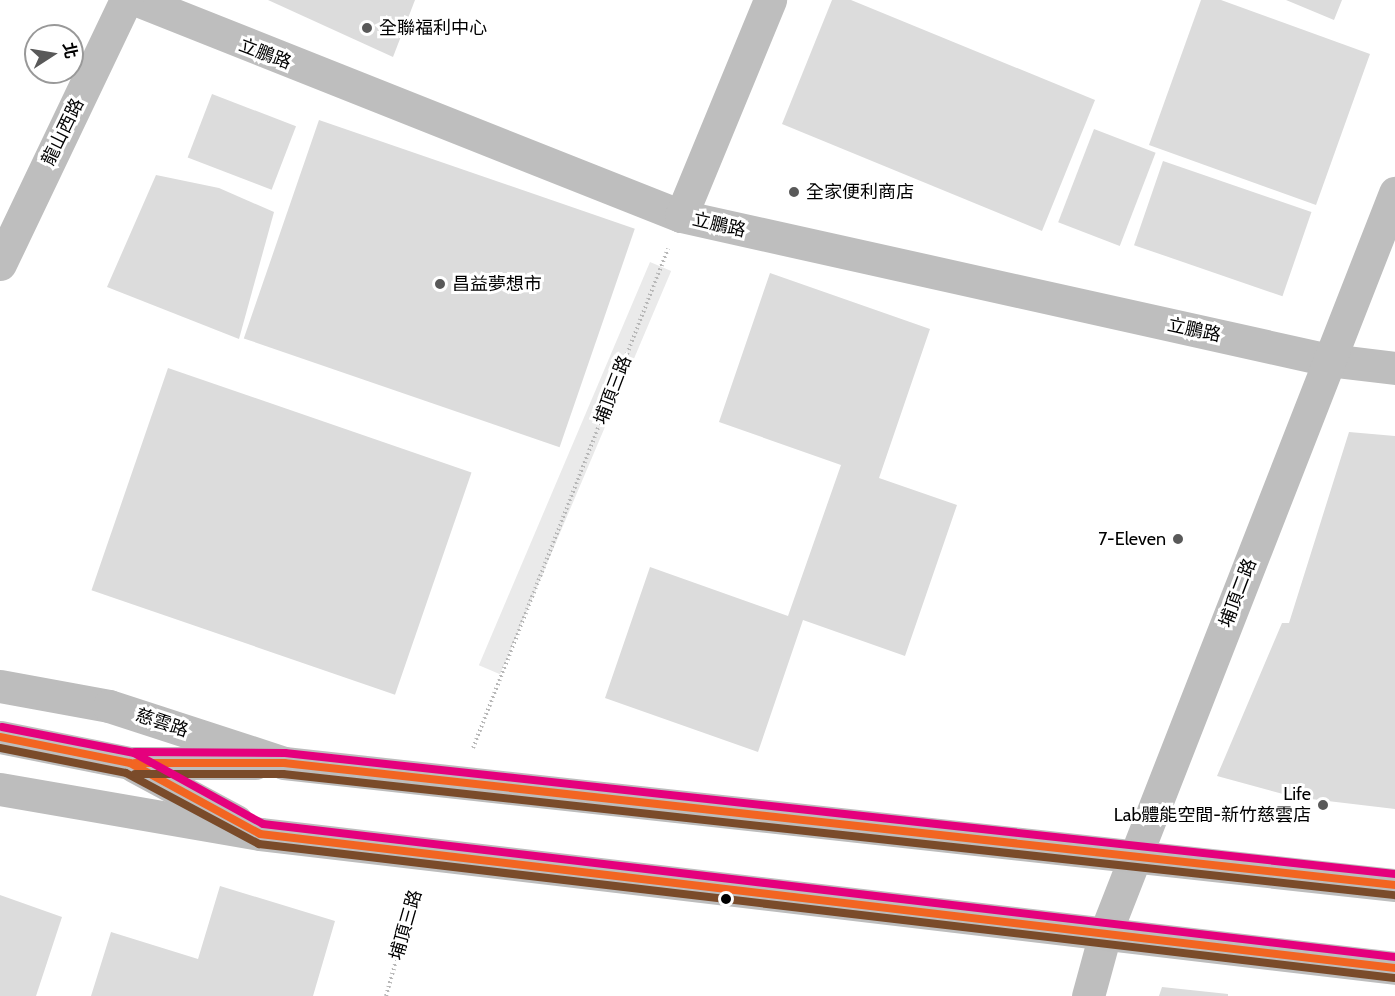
<!DOCTYPE html>
<meta charset="utf-8">
<style>
body{margin:0}
#map{position:relative;width:1395px;height:996px;overflow:hidden;background:#fff;font-family:Cabin,"Noto Sans TC",sans-serif}
div>[style]{position:absolute}
.green>*{inset:0;background:#eaeaea;transform-origin:0 0}
.building>*{inset:0;background:#dcdcdc;transform-origin:0 0}
.path>*{height:4px;margin-top:-2px;transform-origin:0;background:repeating-linear-gradient(90deg,#b8b8b8 0 1.5px,transparent 0 4.5px)}
.minor>*{height:33px;margin:-16.5px;padding:0 16.5px;transform-origin:16.5px;border-radius:16.5px;background:#bebebe}
.major>*{height:33px;margin:-16.5px;padding:0 16.5px;transform-origin:16.5px;border-radius:16.5px;background:#bdbdbd}
.bus-1>*{height:8px;margin:-4px;padding:0 4px;transform-origin:4px;border-radius:4px;background:#f26522}
.bus-2>*{height:8px;margin:-4px;padding:0 4px;transform-origin:4px;border-radius:4px;background:#7a4b2a}
.bus-3>*{height:8px;margin:-4px;padding:0 4px;transform-origin:4px;border-radius:4px;background:#e5007d}
.dots>*{width:16px;height:16px;translate:-50% -50%;box-sizing:border-box;border:3px solid #fff;border-radius:50%}
span{translate:-50% -50%;white-space:nowrap;text-align:center;line-height:1.15;-webkit-text-stroke:6px #fff;paint-order:stroke}
.poi-label{font-size:18px;color:#000}
.left{translate:0 -50%;text-align:left}
.right{translate:-100% -50%;text-align:right}
.street-label{font-size:18px;color:#000}
.north{position:absolute;left:24px;top:24px;width:60px;height:60px;box-sizing:border-box;background:#fff;border:2px solid #999;border-radius:50%;rotate:78deg;font-size:16px;font-weight:700;line-height:24px;text-align:center;color:#000}
.north::after{content:'';display:block;margin:auto;width:21px;height:27px;background:#595959;clip-path:polygon(50% 0,100% 100%,50% 72%,0 100%)}
</style>
<div id="map">
<div class="green">
<i style="left:650px;top:262px;width:23px;height:438px;rotate:23deg"></i>
</div>
<div class="building">
<i style="clip-path:polygon(268px 0,415px 0,393px 57px)"></i>
<i style="clip-path:polygon(832px 0,851px 0,1095px 100px,1042px 231px,782px 124px)"></i>
<i style="clip-path:polygon(1201px 0,1221px 0,1370px 54px,1316px 205px,1149px 145px)"></i>
<i style="clip-path:polygon(1286px 0,1342px 0,1334px 20px)"></i>
<i style="left:212px;top:94px;width:90px;height:68px;rotate:21deg"></i>
<i style="left:319px;top:120px;width:334px;height:231px;rotate:19deg"></i>
<i style="left:1094px;top:129px;width:66px;height:100px;rotate:21deg"></i>
<i style="left:1163px;top:161px;width:157px;height:89px;rotate:19deg"></i>
<i style="clip-path:polygon(156px 175px,219px 188px,274px 212px,239px 339px,107px 287px)"></i>
<i style="clip-path:polygon(770px 273px,930px 329px,879px 478px,957px 505px,905px 656px,803px 620px,758px 752px,605px 698px,650px 567px,788px 616px,841px 465px,719px 422px)"></i>
<i style="left:168px;top:368px;width:321px;height:235px;rotate:19deg"></i>
<i style="clip-path:polygon(1349px 432px,1395px 436px,1395px 809px,1294px 797px,1217px 776px,1282px 623px,1289px 623px)"></i>
<i style="clip-path:polygon(220px 886px,335px 921px,313px 996px,91px 996px,111px 932px,198px 959px)"></i>
<i style="clip-path:polygon(0 895px,62px 917px,36px 996px,0 996px)"></i>
<i style="clip-path:polygon(1162px 987px,1228px 994px,1228px 996px,1159px 996px)"></i>
</div>
<div class="path">
<i style="left:473px;top:748px;width:536px;rotate:-68.66deg"></i>
<i style="left:386px;top:996px;width:110px;rotate:-74.2deg"></i>
</div>
<div class="minor">
<i style="left:137px;top:0;width:585px;rotate:21.66deg"></i>
<i style="left:681px;top:216px;width:664px;rotate:12.53deg"></i>
<i style="left:1329px;top:360px;width:66px;rotate:6.9deg"></i>
<i style="left:681px;top:216px;width:234px;rotate:-67.6deg"></i>
<i style="left:0;top:264px;width:293px;rotate:-64.5deg"></i>
<i style="left:0;top:737px;width:133px;rotate:11.3deg"></i>
<i style="left:1088px;top:996px;width:64px;rotate:-74.7deg"></i>
<i style="left:1105px;top:934px;width:796px;rotate:-68.63deg"></i>
</div>
<div class="major">
<i style="left:0;top:686px;width:111px;rotate:10.4deg"></i>
<i style="left:109px;top:706px;width:184px;rotate:18deg"></i>
<i style="left:284px;top:763px;width:1118px;rotate:6.27deg"></i>
<i style="left:130px;top:763px;width:125px"></i>
<i style="left:134px;top:766px;width:116px;rotate:28.3deg"></i>
<i style="left:0;top:789px;width:264px;rotate:9.8deg"></i>
<i style="left:260px;top:834px;width:1143px;rotate:6.73deg"></i>
</div>
<div class="bus-1">
<i style="left:0;top:737px;width:133px;rotate:11.3deg"></i>
<i style="left:130px;top:763px;width:148px;rotate:28.6deg"></i>
<i style="left:260px;top:834px;width:1143px;rotate:6.73deg"></i>
<i style="left:135px;top:763px;width:149px"></i>
<i style="left:284px;top:763px;width:1118px;rotate:6.27deg"></i>
</div>
<div class="bus-2">
<i style="left:0;top:748px;width:128px;rotate:11.2deg"></i>
<i style="left:126px;top:773px;width:151px;rotate:28.1deg"></i>
<i style="left:259px;top:844px;width:1143px;rotate:6.73deg"></i>
<i style="left:135px;top:774px;width:148px"></i>
<i style="left:283px;top:774px;width:1118px;rotate:6.22deg"></i>
</div>
<div class="bus-3">
<i style="left:2px;top:727px;width:135px;rotate:11.1deg"></i>
<i style="left:134px;top:753px;width:147px;rotate:28.8deg"></i>
<i style="left:263px;top:824px;width:1140px;rotate:6.7deg"></i>
<i style="left:135px;top:752px;width:150px;rotate:0.4deg"></i>
<i style="left:285px;top:753px;width:1117px;rotate:6.22deg"></i>
</div>
<div class="dots">
<i style="left:367px;top:28px;background:#595959"></i>
<i style="left:794px;top:192px;background:#595959"></i>
<i style="left:440px;top:284px;background:#595959"></i>
<i style="left:1178px;top:539px;background:#595959"></i>
<i style="left:1323px;top:805px;background:#595959"></i>
<i style="left:726px;top:899px;background:#000"></i>
</div>
<div class="poi-label">
<span class="left" style="left:379px;top:28px">全聯福利中心</span>
<span class="left" style="left:806px;top:192px">全家便利商店</span>
<span class="left" style="left:452px;top:284px">昌益夢想市</span>
<span class="right" style="left:1166px;top:539px">7-Eleven</span>
<span class="right" style="left:1311px;top:805px">Life<br>Lab體能空間-新竹慈雲店</span>
</div>
<div class="street-label">
<span style="left:265px;top:54px;rotate:21deg">立鵬路</span>
<span style="left:63px;top:132px;rotate:-64deg">龍山西路</span>
<span style="left:719px;top:225px;rotate:13deg">立鵬路</span>
<span style="left:1194px;top:330px;rotate:12deg">立鵬路</span>
<span style="left:613px;top:390px;rotate:-69deg">埔頂三路</span>
<span style="left:1238px;top:593px;rotate:-69deg">埔頂二路</span>
<span style="left:162px;top:723px;rotate:18deg">慈雲路</span>
<span style="left:406px;top:925px;rotate:-74deg">埔頂三路</span>
</div>
<div class="north">北</div>
</div>
